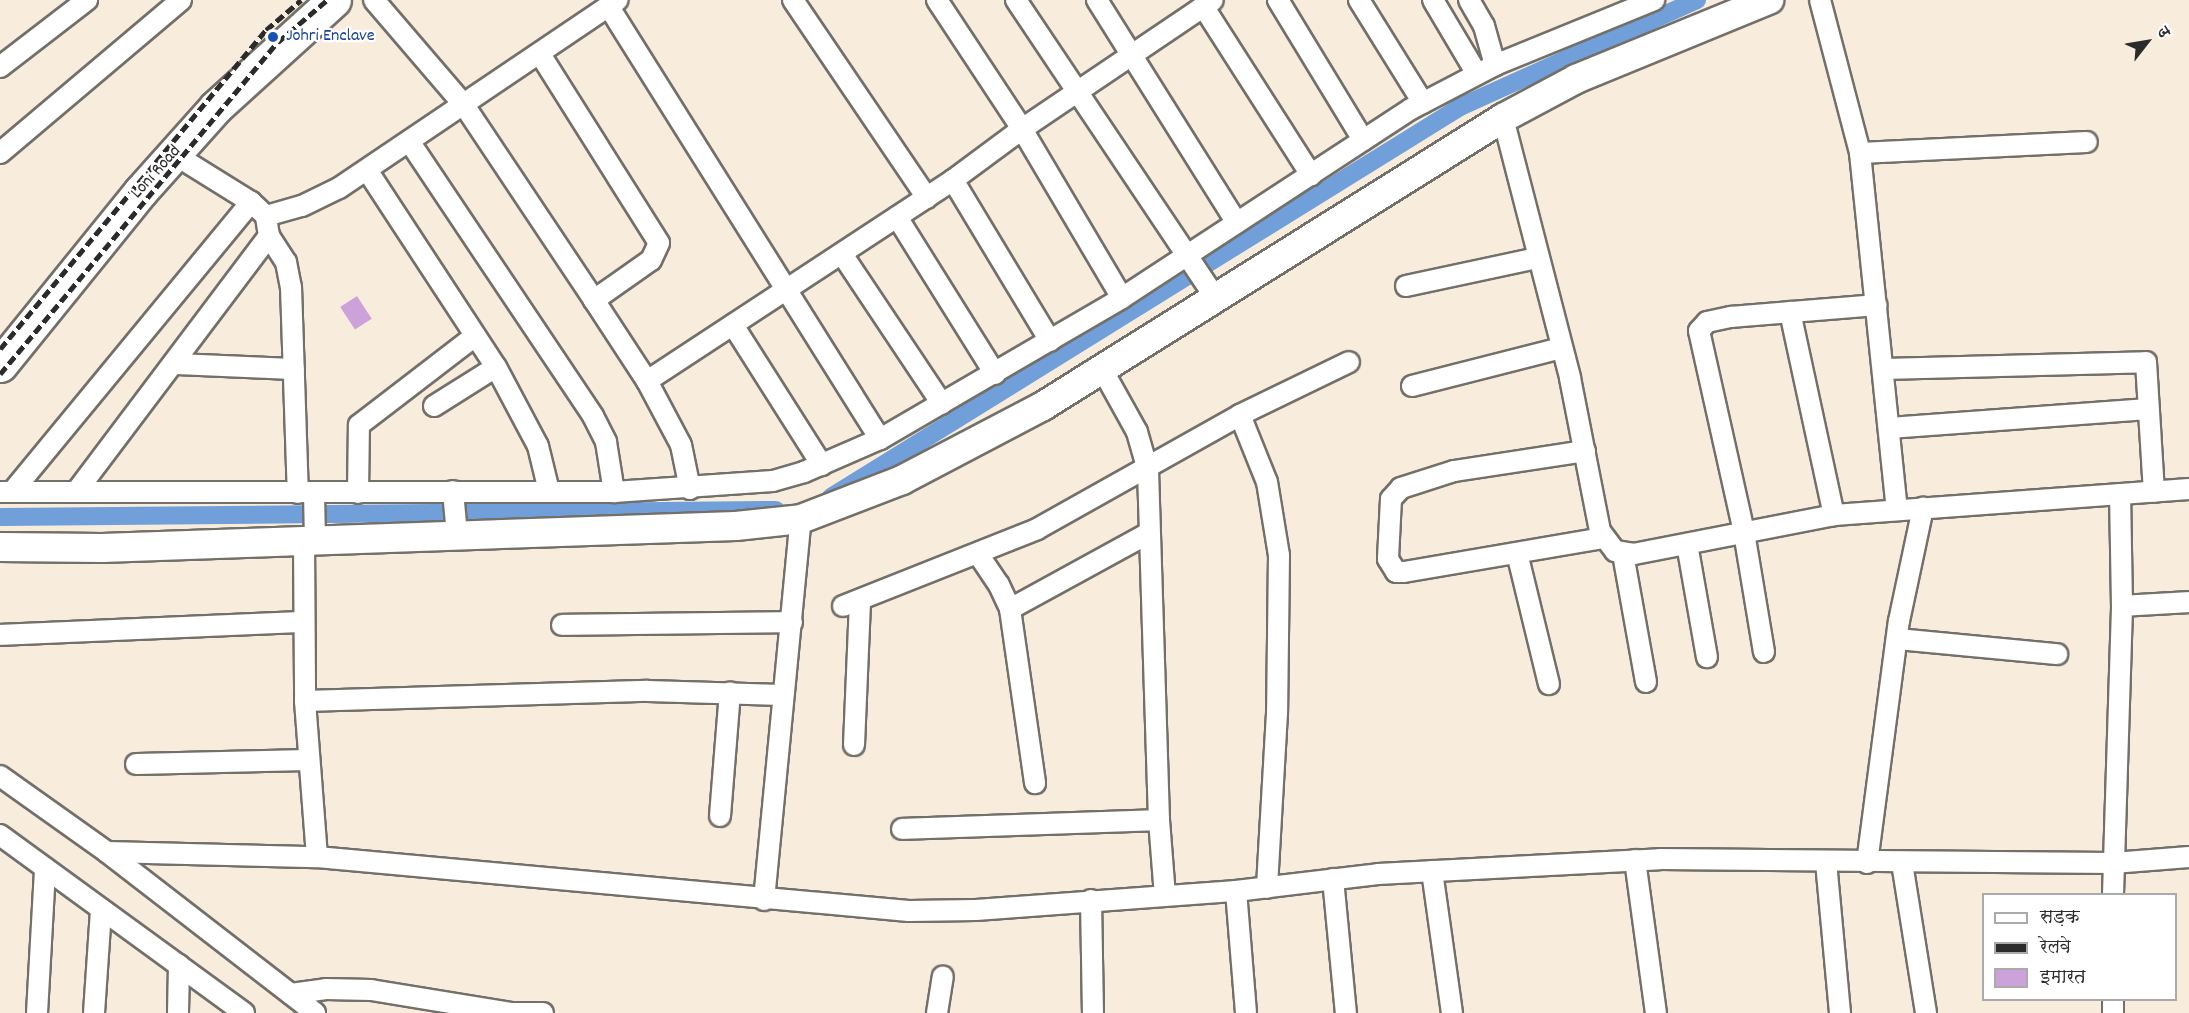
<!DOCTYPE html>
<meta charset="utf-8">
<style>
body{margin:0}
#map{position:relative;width:2189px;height:1013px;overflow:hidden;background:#f8eddd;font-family:Dekko,"Playpen Sans Deva",sans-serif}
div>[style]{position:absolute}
.canal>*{height:18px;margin:-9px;padding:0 9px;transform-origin:9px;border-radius:9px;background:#719fd9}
.building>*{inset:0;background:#cda1da;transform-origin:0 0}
.roads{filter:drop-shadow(2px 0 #736f69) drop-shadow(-2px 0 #736f69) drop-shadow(0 2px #736f69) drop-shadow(0 -2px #736f69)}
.street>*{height:20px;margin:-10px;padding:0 10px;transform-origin:10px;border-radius:10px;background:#fff}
.secondary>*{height:28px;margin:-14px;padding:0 14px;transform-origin:14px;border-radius:14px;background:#fff}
.highway>*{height:33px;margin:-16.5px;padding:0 16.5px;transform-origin:16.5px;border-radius:16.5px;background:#fff}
.rail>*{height:4.5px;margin-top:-2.25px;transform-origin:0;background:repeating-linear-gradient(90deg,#2b2b2b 0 9px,transparent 0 13.5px)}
.dots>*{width:16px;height:16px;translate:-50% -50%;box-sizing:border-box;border:3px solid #fff;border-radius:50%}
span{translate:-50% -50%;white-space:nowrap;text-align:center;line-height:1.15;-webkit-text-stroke:4.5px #fff;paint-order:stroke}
.transit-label{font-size:18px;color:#164399}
.left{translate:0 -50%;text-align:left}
.street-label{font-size:18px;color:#2b2b2b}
.legend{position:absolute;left:1982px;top:893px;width:195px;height:108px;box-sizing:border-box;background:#fff;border:2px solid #aaa;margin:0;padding:8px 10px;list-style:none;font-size:18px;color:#2b2b2b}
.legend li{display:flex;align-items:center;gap:12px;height:30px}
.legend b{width:30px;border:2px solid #aaa}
.north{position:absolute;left:2117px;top:12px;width:60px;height:60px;-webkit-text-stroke:4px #fff;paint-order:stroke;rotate:59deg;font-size:16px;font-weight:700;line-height:24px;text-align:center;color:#2b2b2b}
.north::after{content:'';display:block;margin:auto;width:21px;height:27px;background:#2b2b2b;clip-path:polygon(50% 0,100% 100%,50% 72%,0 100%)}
</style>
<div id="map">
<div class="canal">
<i style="left:831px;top:497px;width:740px;rotate:-31.8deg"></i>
<i style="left:1460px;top:107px;width:260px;rotate:-24.3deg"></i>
<i style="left:0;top:517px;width:776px;rotate:-0.52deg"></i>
</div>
<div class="building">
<i style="left:357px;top:296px;width:27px;height:20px;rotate:57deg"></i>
</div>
<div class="roads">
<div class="street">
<i style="left:374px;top:0;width:138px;rotate:49.4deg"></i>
<i style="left:464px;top:105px;width:234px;rotate:56.3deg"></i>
<i style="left:594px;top:300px;width:97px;rotate:56.8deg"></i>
<i style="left:647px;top:381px;width:72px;rotate:62deg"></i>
<i style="left:681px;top:445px;width:45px;rotate:78.4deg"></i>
<i style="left:793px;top:0;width:239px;rotate:55.9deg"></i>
<i style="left:937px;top:0;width:154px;rotate:56.6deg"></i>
<i style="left:1022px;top:129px;width:196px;rotate:59.4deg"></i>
<i style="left:1016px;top:0;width:360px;rotate:56.2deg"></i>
<i style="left:1097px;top:0;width:263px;rotate:57.9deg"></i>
<i style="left:1278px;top:0;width:164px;rotate:58.7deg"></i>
<i style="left:1359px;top:0;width:121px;rotate:58.1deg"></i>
<i style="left:1433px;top:0;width:86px;rotate:59.3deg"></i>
<i style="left:1469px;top:0;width:30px;rotate:60deg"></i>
<i style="left:1484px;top:26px;width:41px;rotate:74.2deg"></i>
<i style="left:1820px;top:0;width:158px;rotate:75.3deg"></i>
<i style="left:1860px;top:153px;width:359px;rotate:84.1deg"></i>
<i style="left:1203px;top:6px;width:201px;rotate:57.4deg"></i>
<i style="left:609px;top:7px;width:510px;rotate:57.9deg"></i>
<i style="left:540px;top:54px;width:223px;rotate:57.8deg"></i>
<i style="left:659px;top:243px;width:19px;rotate:115deg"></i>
<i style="left:651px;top:260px;width:70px;rotate:144.9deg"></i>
<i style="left:0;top:67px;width:110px;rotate:-37.6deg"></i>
<i style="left:1503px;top:118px;width:268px;rotate:75.5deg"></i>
<i style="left:1570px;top:378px;width:156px;rotate:78.9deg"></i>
<i style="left:1600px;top:531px;width:25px;rotate:53deg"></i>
<i style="left:1615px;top:551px;width:19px;rotate:9deg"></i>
<i style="left:1634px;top:554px;width:204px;rotate:-11deg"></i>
<i style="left:1834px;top:515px;width:356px;rotate:-4.2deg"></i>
<i style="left:409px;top:141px;width:331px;rotate:56.2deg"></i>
<i style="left:593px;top:416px;width:29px;rotate:63deg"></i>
<i style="left:606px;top:442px;width:51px;rotate:80.9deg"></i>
<i style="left:0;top:153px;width:237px;rotate:-40.2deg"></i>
<i style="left:1860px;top:153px;width:227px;rotate:-2.8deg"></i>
<i style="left:367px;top:170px;width:235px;rotate:56.8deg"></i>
<i style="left:496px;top:367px;width:89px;rotate:62deg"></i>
<i style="left:538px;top:446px;width:46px;rotate:76.3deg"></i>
<i style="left:953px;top:180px;width:188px;rotate:58.9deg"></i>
<i style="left:266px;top:216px;width:37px;rotate:-16deg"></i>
<i style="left:302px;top:206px;width:41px;rotate:-25.9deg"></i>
<i style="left:339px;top:188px;width:336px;rotate:-34deg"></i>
<i style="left:897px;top:217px;width:185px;rotate:58deg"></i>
<i style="left:269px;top:236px;width:31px;rotate:57deg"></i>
<i style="left:286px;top:262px;width:25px;rotate:79deg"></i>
<i style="left:291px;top:287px;width:206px;rotate:88.1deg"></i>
<i style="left:842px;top:254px;width:180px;rotate:56.3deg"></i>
<i style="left:1406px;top:286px;width:134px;rotate:-12.1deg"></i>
<i style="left:1790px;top:312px;width:208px;rotate:77.8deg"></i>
<i style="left:733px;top:325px;width:166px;rotate:57.6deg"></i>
<i style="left:175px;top:364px;width:119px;rotate:2.4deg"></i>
<i style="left:1102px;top:369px;width:72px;rotate:60.9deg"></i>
<i style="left:1137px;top:432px;width:40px;rotate:74deg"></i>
<i style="left:1148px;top:470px;width:350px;rotate:88.2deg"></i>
<i style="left:1159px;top:820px;width:76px;rotate:85.5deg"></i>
<i style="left:1884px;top:369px;width:262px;rotate:-1.5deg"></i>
<i style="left:2146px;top:362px;width:130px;rotate:86.5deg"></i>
<i style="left:647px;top:381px;width:366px;rotate:-33.3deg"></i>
<i style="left:953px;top:180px;width:86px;rotate:-36.5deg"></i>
<i style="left:1022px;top:129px;width:230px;rotate:-34deg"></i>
<i style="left:1412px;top:386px;width:154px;rotate:-14.3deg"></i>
<i style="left:434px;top:406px;width:73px;rotate:-32.2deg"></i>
<i style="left:1240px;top:415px;width:72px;rotate:68.1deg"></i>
<i style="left:1267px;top:482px;width:74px;rotate:80.7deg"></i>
<i style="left:1279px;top:555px;width:158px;rotate:90.7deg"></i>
<i style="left:1277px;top:713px;width:175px;rotate:93.3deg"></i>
<i style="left:1889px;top:428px;width:260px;rotate:-4.2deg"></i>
<i style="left:1585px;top:451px;width:133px;rotate:171.3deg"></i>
<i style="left:1454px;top:471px;width:56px;rotate:162.2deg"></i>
<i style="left:1401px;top:488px;width:15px;rotate:132deg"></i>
<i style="left:1391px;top:499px;width:60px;rotate:92.9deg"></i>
<i style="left:1388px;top:559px;width:15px;rotate:58deg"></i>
<i style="left:1396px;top:572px;width:8px"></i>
<i style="left:1404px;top:572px;width:201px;rotate:-9.7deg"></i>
<i style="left:453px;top:491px;width:44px;rotate:84.8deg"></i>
<i style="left:0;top:492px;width:614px"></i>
<i style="left:614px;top:492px;width:159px;rotate:-4deg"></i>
<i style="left:773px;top:481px;width:32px;rotate:-16deg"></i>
<i style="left:804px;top:472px;width:83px;rotate:-23.5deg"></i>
<i style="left:880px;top:439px;width:280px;rotate:-30.2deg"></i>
<i style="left:1122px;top:298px;width:345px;rotate:-33.2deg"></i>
<i style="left:1411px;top:109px;width:95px;rotate:-27.6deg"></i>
<i style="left:1495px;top:65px;width:172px;rotate:-22.2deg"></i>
<i style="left:12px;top:492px;width:376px;rotate:-50.5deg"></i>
<i style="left:76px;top:492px;width:321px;rotate:-53deg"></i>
<i style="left:269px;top:236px;width:20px;rotate:-99deg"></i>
<i style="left:266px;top:216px;width:21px;rotate:-137deg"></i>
<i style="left:251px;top:202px;width:91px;rotate:-148.1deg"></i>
<i style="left:314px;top:493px;width:47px;rotate:88.8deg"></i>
<i style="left:358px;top:493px;width:68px;rotate:-89.2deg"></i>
<i style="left:359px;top:425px;width:146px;rotate:-37.5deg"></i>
<i style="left:304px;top:541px;width:160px;rotate:89.6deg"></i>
<i style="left:305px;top:701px;width:156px;rotate:85.6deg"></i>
<i style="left:1687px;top:544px;width:115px;rotate:80deg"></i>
<i style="left:1517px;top:553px;width:135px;rotate:76.3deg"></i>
<i style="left:978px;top:554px;width:37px;rotate:56deg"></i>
<i style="left:999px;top:585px;width:26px;rotate:65deg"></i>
<i style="left:1010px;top:609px;width:176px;rotate:81.8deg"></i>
<i style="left:1623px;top:554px;width:130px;rotate:79.8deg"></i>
<i style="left:843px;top:606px;width:209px;rotate:-21.6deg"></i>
<i style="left:1037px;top:529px;width:233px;rotate:-29.3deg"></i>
<i style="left:1240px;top:415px;width:121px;rotate:-25.9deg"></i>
<i style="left:2122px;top:606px;width:67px;rotate:-3.4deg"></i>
<i style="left:1010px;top:609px;width:158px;rotate:-28.7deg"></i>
<i style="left:562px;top:625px;width:230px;rotate:-0.7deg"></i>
<i style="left:0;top:635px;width:302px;rotate:-2.5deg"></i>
<i style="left:1897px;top:639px;width:161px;rotate:5.4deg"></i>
<i style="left:1764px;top:652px;width:122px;rotate:-99.5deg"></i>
<i style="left:1744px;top:532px;width:206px;rotate:-102.6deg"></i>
<i style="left:1699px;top:331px;width:12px;rotate:-48deg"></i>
<i style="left:1707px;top:322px;width:25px;rotate:-12deg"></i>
<i style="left:1731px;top:317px;width:146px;rotate:-4.7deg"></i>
<i style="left:305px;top:701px;width:343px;rotate:-1.7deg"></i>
<i style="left:648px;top:691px;width:134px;rotate:1.7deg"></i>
<i style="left:854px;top:745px;width:145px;rotate:-87.6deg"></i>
<i style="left:136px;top:764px;width:172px;rotate:-1.3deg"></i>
<i style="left:0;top:776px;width:131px;rotate:35.4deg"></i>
<i style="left:107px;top:852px;width:263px;rotate:37.7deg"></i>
<i style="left:720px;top:816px;width:124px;rotate:-85.4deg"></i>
<i style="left:902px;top:829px;width:257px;rotate:-2deg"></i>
<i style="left:0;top:835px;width:302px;rotate:36.1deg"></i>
<i style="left:107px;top:852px;width:210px;rotate:1.4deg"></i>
<i style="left:317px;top:857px;width:594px;rotate:5.21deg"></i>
<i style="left:909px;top:911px;width:67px;rotate:-0.9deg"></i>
<i style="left:976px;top:910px;width:261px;rotate:-4.2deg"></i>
<i style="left:1236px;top:891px;width:143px;rotate:-6.8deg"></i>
<i style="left:1378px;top:874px;width:282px;rotate:-3deg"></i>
<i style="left:1660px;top:859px;width:453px;rotate:0.5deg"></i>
<i style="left:2113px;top:863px;width:76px;rotate:-4.5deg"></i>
<i style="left:1635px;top:860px;width:154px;rotate:82.2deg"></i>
<i style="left:1826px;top:862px;width:152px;rotate:84.7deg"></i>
<i style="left:1867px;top:863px;width:244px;rotate:-82.5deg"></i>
<i style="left:1899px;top:621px;width:116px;rotate:-78deg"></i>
<i style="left:1902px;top:863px;width:152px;rotate:80.9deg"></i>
<i style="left:1432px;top:871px;width:143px;rotate:82deg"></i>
<i style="left:1333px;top:879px;width:135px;rotate:84.5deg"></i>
<i style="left:1236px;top:891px;width:122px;rotate:85.3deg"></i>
<i style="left:2113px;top:894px;width:288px;rotate:-88.2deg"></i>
<i style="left:2122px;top:606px;width:112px;rotate:-91deg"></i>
<i style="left:764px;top:900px;width:383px;rotate:-84.5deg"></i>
<i style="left:1091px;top:900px;width:113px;rotate:89deg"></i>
<i style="left:291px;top:994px;width:35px;rotate:-8deg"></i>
<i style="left:326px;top:989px;width:45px;rotate:1.3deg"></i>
<i style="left:371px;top:990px;width:143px;rotate:9.3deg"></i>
<i style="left:512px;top:1013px;width:31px"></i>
<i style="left:2113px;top:1000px;width:13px;rotate:90deg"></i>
<i style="left:37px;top:1013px;width:145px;rotate:-86.8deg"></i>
<i style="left:94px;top:1013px;width:104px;rotate:-86.1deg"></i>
<i style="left:178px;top:1013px;width:48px;rotate:-88.8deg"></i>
<i style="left:937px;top:1013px;width:37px;rotate:-81deg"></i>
</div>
<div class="secondary">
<i style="left:0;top:547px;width:102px;rotate:0.6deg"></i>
<i style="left:102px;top:548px;width:634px;rotate:-1.99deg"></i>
<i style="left:736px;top:526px;width:65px;rotate:-6.1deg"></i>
<i style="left:801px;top:519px;width:108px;rotate:-21.1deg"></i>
<i style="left:902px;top:480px;width:159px;rotate:-27.7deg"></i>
<i style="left:1043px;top:406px;width:543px;rotate:-32.05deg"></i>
<i style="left:1503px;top:118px;width:83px;rotate:-28.1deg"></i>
<i style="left:1576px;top:79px;width:209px;rotate:-22.3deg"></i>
</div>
<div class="highway">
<i style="left:0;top:365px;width:223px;rotate:-51deg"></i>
<i style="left:140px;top:192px;width:114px;rotate:-48.2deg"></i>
<i style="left:216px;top:107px;width:159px;rotate:-42.2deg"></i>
</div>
</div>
<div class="rail">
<i style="left:0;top:349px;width:415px;rotate:-50.2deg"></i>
<i style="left:266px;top:30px;width:46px;rotate:-40.6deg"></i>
<i style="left:0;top:374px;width:433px;rotate:-50.1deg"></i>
<i style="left:278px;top:42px;width:65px;rotate:-40.6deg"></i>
</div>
<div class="dots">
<i style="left:273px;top:37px;background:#1a4fb4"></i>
</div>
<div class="transit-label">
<span class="left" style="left:286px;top:37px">Johri Enclave</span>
</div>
<div class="street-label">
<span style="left:157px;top:173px;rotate:-48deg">Loni Road</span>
</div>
<ul class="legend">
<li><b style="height:8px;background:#fff"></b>सड़क</li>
<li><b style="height:8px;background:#2b2b2b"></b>रेलवे</li>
<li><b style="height:16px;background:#cda1da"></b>इमारत</li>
</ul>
<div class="north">उ</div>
</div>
